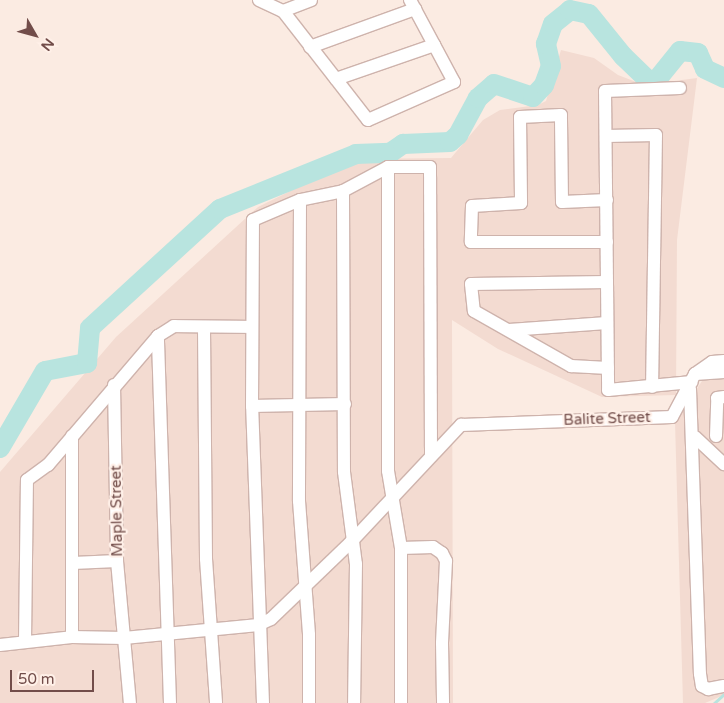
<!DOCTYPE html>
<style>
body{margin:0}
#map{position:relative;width:724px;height:703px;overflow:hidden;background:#fbebe2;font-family:"Varela Round",sans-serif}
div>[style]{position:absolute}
.residential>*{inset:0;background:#f3dbd1}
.stream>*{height:3px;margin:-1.5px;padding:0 1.5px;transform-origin:1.5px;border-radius:1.5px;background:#b8e4df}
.river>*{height:20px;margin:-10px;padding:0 10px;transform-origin:10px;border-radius:10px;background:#b8e4df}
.roads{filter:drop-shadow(1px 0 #ceb3ac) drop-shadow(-1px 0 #ceb3ac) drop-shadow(0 1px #ceb3ac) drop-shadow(0 -1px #ceb3ac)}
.minor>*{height:12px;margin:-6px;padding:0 6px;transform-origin:6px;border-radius:6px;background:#fff}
span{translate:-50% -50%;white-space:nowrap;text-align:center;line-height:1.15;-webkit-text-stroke:4.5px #fff0e8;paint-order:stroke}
.street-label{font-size:15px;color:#724d4a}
.north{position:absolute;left:10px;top:10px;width:50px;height:50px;-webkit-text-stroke:4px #fff0e8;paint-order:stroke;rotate:128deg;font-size:14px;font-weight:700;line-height:20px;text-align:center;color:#724d4a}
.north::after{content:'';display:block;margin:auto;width:18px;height:22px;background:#724d4a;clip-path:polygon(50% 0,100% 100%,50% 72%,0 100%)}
.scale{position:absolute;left:10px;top:670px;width:84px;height:22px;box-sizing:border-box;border:2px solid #724d4a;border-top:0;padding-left:6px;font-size:15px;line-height:18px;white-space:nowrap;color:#724d4a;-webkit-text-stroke:4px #fff0e8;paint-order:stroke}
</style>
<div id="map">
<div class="residential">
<i style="clip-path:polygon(561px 50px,594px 58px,618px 75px,644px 85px,697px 78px,677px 240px,676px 395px,602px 397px,498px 349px,452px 320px,453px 703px,0 703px,0 472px,116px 337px,258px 207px,355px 159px,451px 158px,483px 120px,500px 110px,538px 105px,546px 101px)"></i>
<i style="clip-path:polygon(724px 367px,724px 695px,705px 703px,683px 703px,675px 422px,704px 378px)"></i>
</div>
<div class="stream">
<i style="left:714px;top:703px;width:13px;rotate:-42deg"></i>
</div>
<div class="river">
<i style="left:0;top:448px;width:89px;rotate:-59.7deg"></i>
<i style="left:45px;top:371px;width:43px;rotate:-10.8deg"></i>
<i style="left:87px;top:363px;width:35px;rotate:-85deg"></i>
<i style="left:90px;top:328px;width:176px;rotate:-42.5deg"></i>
<i style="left:220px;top:209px;width:147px;rotate:-22deg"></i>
<i style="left:356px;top:154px;width:34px;rotate:-2deg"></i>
<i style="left:390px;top:153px;width:16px;rotate:-35deg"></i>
<i style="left:403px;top:144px;width:47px;rotate:-2.4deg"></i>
<i style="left:450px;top:142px;width:11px;rotate:-41deg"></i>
<i style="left:458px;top:135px;width:42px;rotate:-61.6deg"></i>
<i style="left:478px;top:98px;width:21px;rotate:-41deg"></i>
<i style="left:494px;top:84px;width:41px;rotate:18.4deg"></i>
<i style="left:533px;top:97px;width:16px;rotate:-47deg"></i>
<i style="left:544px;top:85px;width:20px;rotate:-70deg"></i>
<i style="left:551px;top:66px;width:23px;rotate:-103deg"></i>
<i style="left:546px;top:44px;width:21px;rotate:-71deg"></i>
<i style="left:553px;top:24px;width:22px;rotate:-39deg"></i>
<i style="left:570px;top:10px;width:19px;rotate:12deg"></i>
<i style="left:589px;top:14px;width:54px;rotate:51deg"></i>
<i style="left:623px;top:56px;width:33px;rotate:44deg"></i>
<i style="left:647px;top:79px;width:9px;rotate:21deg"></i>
<i style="left:655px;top:82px;width:40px;rotate:-51deg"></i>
<i style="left:680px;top:51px;width:18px;rotate:6deg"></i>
<i style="left:698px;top:53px;width:17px;rotate:66deg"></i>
<i style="left:705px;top:69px;width:21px;rotate:25deg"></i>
</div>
<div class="roads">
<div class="minor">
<i style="left:259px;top:0;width:26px;rotate:25deg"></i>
<i style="left:283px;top:11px;width:30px;rotate:-21deg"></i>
<i style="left:283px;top:11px;width:138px;rotate:52.1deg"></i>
<i style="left:368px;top:120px;width:94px;rotate:-23.8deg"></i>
<i style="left:454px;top:82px;width:93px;rotate:-118.2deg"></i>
<i style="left:310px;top:47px;width:112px;rotate:-19.9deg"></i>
<i style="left:336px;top:79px;width:104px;rotate:-19.1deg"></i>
<i style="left:680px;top:88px;width:75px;rotate:177.7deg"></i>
<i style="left:605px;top:91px;width:299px;rotate:89.4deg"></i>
<i style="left:608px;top:390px;width:84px;rotate:-5.4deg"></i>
<i style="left:606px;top:136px;width:50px;rotate:-1.1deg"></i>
<i style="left:656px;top:135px;width:252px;rotate:90.9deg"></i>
<i style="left:388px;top:167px;width:304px;rotate:90deg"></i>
<i style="left:388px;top:471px;width:78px;rotate:80.4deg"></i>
<i style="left:401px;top:548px;width:155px;rotate:90deg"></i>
<i style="left:343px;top:191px;width:281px;rotate:89.8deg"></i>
<i style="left:344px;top:472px;width:93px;rotate:82.6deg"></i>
<i style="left:356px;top:564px;width:139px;rotate:90.8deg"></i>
<i style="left:300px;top:200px;width:301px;rotate:90.2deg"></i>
<i style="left:299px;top:501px;width:134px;rotate:85.7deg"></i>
<i style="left:309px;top:635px;width:68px;rotate:90deg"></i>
<i style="left:607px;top:200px;width:45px;rotate:177.5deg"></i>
<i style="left:562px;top:202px;width:87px;rotate:-90.7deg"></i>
<i style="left:561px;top:115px;width:41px;rotate:177.2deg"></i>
<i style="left:520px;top:117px;width:86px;rotate:89.3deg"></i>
<i style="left:521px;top:203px;width:49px;rotate:176.5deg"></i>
<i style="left:472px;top:206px;width:36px;rotate:92deg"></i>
<i style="left:471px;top:242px;width:136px"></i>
<i style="left:607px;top:282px;width:136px;rotate:179.2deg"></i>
<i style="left:471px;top:284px;width:27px;rotate:84deg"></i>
<i style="left:474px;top:311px;width:112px;rotate:29.6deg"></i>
<i style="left:571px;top:366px;width:37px;rotate:3deg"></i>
<i style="left:204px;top:329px;width:230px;rotate:89.5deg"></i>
<i style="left:206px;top:559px;width:144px;rotate:86deg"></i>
<i style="left:509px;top:330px;width:98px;rotate:-4.1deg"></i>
<i style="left:695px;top:374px;width:29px;rotate:-4deg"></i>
<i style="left:114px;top:385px;width:176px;rotate:89deg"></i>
<i style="left:117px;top:561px;width:143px;rotate:84.8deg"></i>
<i style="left:690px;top:389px;width:285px;rotate:88deg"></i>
<i style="left:700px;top:674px;width:12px;rotate:81deg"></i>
<i style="left:702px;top:686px;width:7px;rotate:27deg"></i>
<i style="left:708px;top:689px;width:16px;rotate:-11deg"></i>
<i style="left:252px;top:406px;width:93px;rotate:-1.2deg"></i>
<i style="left:716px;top:436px;width:38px;rotate:-88deg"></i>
<i style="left:717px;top:398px;width:7px;rotate:-8deg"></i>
<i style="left:695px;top:437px;width:40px;rotate:43deg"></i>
<i style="left:401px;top:548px;width:32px;rotate:-2deg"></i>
<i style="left:433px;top:547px;width:11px;rotate:34deg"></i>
<i style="left:442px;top:553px;width:9px;rotate:63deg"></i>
<i style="left:446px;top:561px;width:82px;rotate:92.8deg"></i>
<i style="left:442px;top:643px;width:60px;rotate:89deg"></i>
<i style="left:73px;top:563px;width:44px;rotate:-2.6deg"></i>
<i style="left:72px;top:637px;width:201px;rotate:-90deg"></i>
<i style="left:25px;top:641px;width:161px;rotate:-89.3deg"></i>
<i style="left:27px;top:480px;width:26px;rotate:-36deg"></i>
<i style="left:48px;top:465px;width:170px;rotate:-49.5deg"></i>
<i style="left:0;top:645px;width:72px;rotate:-6.3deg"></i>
<i style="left:72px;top:637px;width:52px;rotate:1.1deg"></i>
<i style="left:124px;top:638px;width:135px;rotate:-5.5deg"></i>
<i style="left:258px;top:625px;width:14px;rotate:-25deg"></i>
<i style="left:271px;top:619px;width:111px;rotate:-43.9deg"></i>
<i style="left:351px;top:542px;width:161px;rotate:-46.8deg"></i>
<i style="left:461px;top:425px;width:211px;rotate:-2.2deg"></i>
<i style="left:672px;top:417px;width:49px;rotate:-61.9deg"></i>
<i style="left:695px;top:374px;width:21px;rotate:-35deg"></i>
<i style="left:712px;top:362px;width:12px;rotate:-5deg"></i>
<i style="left:170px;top:703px;width:367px;rotate:-91.9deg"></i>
<i style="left:158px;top:336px;width:19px;rotate:-32deg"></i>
<i style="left:174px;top:326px;width:77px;rotate:0.7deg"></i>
<i style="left:263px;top:703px;width:297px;rotate:-92.1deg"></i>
<i style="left:252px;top:406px;width:186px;rotate:-89.7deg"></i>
<i style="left:253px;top:220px;width:51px;rotate:-23.1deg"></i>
<i style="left:300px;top:200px;width:44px;rotate:-11.8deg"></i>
<i style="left:343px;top:191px;width:51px;rotate:-28.1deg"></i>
<i style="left:388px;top:167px;width:42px"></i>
<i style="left:430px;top:167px;width:289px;rotate:89.8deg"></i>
</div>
</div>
<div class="street-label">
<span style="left:607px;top:419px;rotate:-2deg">Balite Street</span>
<span style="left:117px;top:511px;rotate:-91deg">Maple Street</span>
</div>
<div class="north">N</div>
<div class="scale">50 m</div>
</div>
